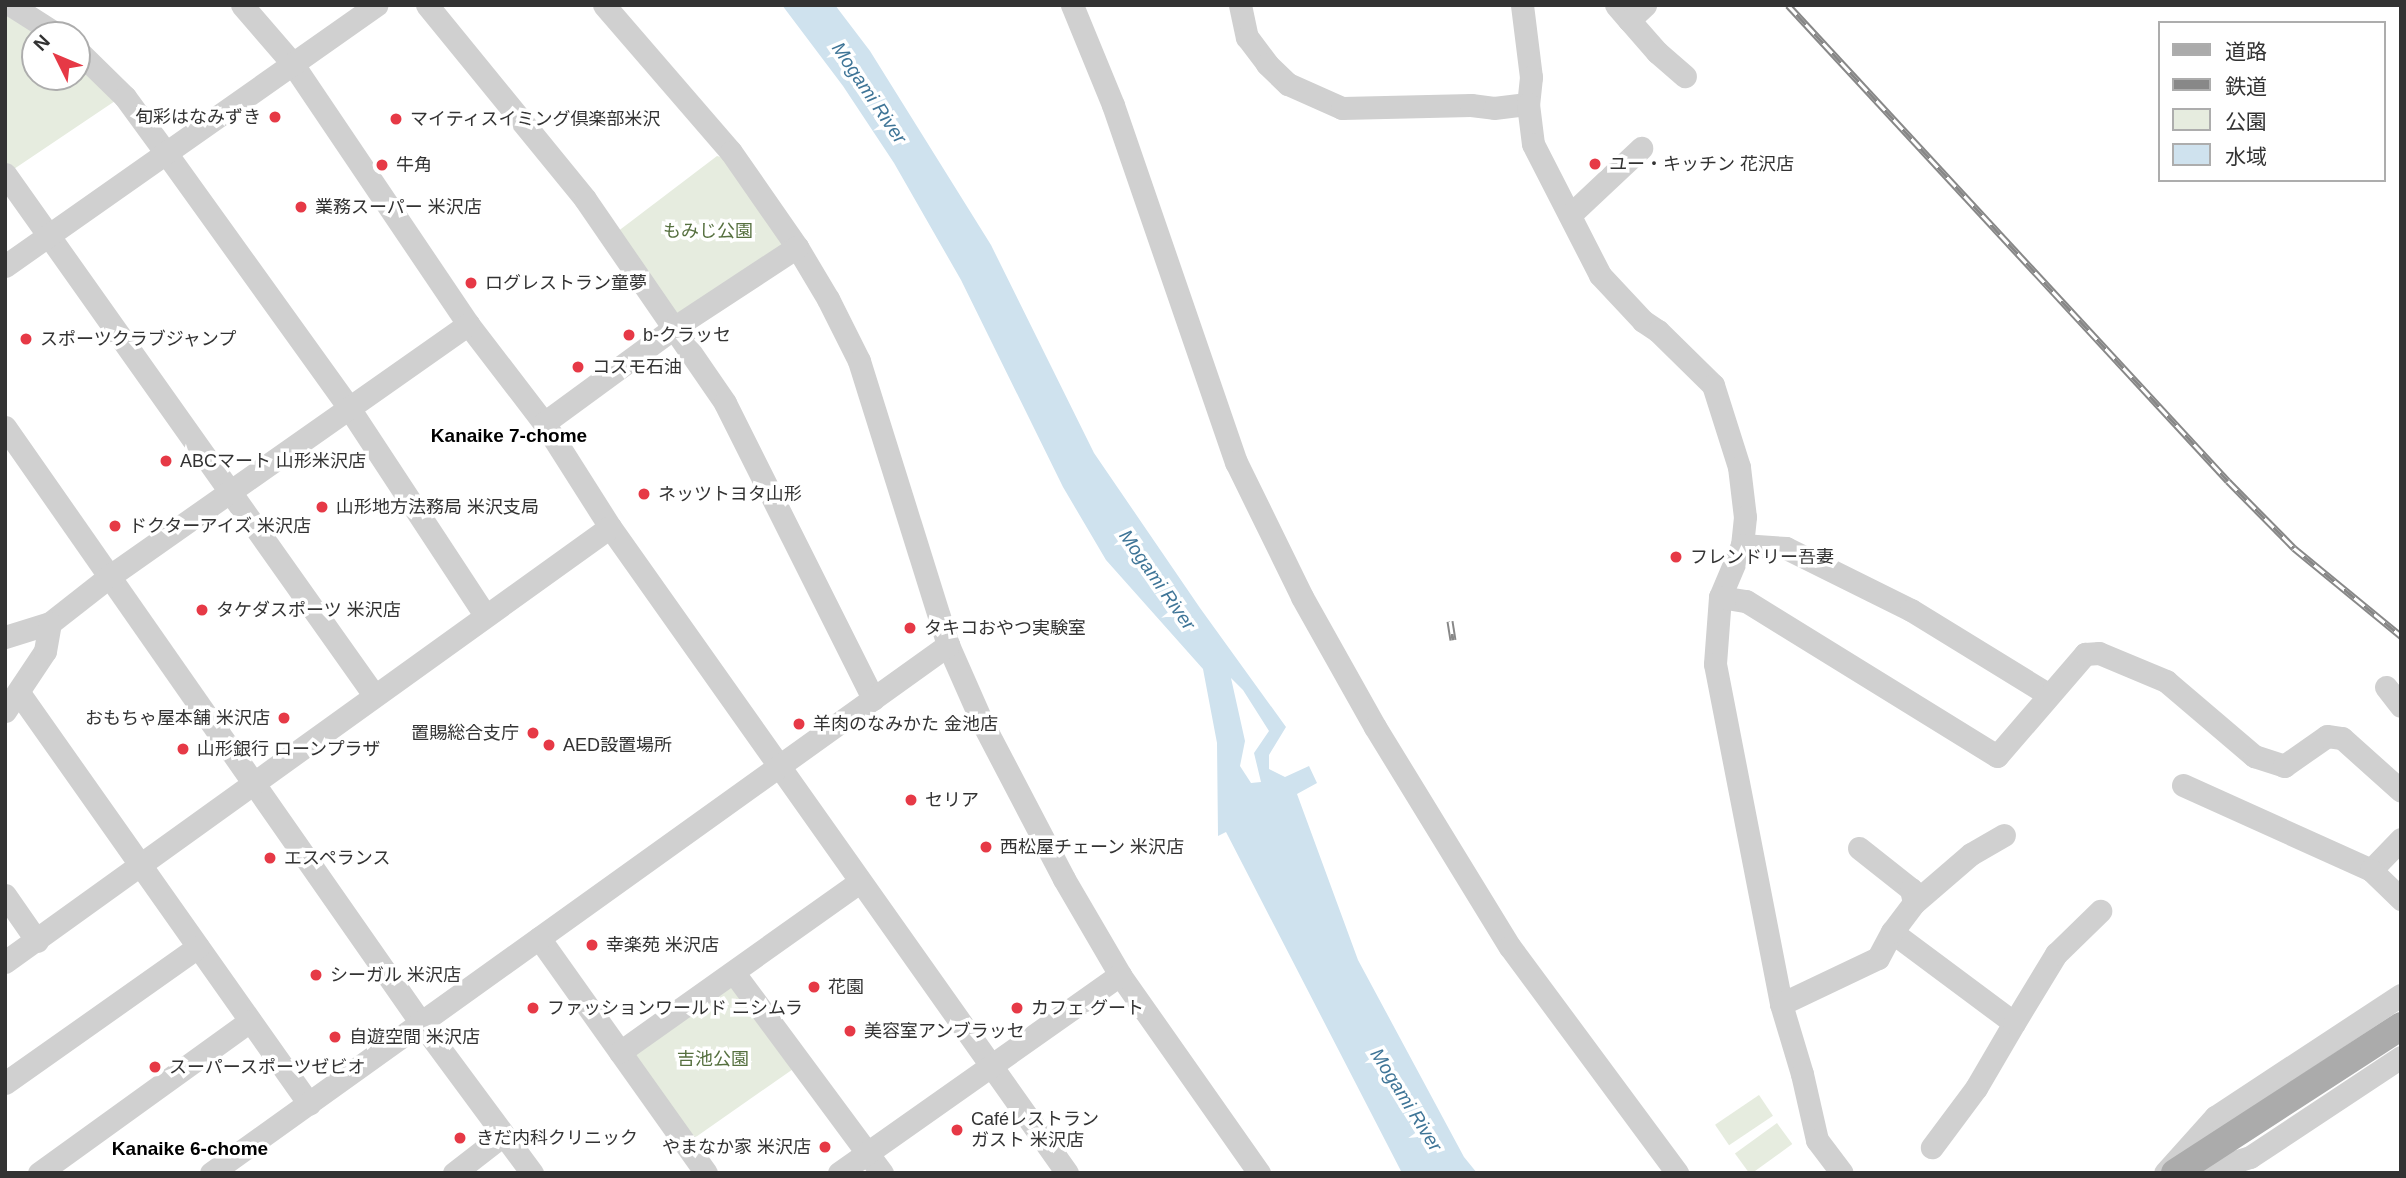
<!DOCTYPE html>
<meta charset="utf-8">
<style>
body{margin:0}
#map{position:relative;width:2406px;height:1178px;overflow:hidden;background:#fff;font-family:Helvetica,"Noto Sans JP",sans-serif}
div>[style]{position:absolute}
.green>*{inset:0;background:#e6ecdf;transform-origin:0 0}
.water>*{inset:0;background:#cfe2ee}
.minor>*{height:23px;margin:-11.5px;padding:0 11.5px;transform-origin:11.5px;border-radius:11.5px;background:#d0d0d0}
.major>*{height:28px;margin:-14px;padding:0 14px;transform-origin:14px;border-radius:14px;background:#ababab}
.rail>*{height:7px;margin-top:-3.5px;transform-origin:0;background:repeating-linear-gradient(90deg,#fff 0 13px,#888 0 26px);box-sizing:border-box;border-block:2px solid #888}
.dots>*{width:19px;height:19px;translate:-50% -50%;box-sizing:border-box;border:4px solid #fff;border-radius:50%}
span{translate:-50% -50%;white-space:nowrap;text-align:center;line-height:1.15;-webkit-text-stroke:7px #fff;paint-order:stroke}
.poi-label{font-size:18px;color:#333}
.right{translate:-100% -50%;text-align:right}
.left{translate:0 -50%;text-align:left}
.park-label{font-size:18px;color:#56703f}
.water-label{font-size:19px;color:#3f7597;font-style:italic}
.neighbourhood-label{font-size:19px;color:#000;font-weight:700}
.frame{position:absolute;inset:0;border:7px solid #333;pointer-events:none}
.legend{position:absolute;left:2158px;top:21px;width:228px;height:161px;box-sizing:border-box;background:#fff;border:2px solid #adadad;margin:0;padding:9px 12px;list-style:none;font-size:21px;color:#333}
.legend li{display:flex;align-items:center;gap:14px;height:35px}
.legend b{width:35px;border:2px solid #adadad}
.north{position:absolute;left:21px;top:21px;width:70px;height:70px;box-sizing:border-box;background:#fff;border:2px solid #adadad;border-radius:50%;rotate:313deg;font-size:19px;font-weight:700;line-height:28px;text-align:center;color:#333}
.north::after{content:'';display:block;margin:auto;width:24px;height:32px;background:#e63946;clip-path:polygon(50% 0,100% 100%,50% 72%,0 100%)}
</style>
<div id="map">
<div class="green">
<i style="clip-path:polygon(5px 13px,45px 35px,35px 35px,35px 77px,77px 77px,77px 60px,115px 101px,11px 171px,5px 162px)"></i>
<i style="clip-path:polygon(717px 156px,725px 158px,782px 236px,782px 248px,677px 318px,617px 232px)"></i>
<i style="left:735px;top:979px;width:107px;height:131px;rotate:55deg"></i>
<i style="left:1759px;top:1095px;width:25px;height:53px;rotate:56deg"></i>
<i style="left:1777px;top:1123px;width:26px;height:52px;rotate:54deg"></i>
</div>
<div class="water">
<i style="clip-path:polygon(evenodd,782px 5px,835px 5px,870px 51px,991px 245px,1094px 453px,1200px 608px,1286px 727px,1269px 755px,1269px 769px,1285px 777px,1309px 766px,1317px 783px,1297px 794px,1358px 960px,1464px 1157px,1477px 1173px,1402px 1173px,1226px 832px,1218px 836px,1217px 743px,1203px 669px,1106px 560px,1063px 487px,961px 280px,894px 163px,843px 86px,782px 5px,1231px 678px,1243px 690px,1269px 731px,1254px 753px,1261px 782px,1251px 783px,1240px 766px,1245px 741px,1231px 678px)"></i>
</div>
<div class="minor">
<i style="left:11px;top:5px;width:56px;rotate:32.6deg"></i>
<i style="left:242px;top:5px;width:77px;rotate:49.2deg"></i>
<i style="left:292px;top:63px;width:315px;rotate:56deg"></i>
<i style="left:468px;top:324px;width:125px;rotate:52.5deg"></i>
<i style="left:544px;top:423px;width:123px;rotate:57.6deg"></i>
<i style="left:610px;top:527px;width:791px;rotate:54.72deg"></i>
<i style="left:427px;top:5px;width:250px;rotate:50.8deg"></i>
<i style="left:585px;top:199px;width:247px;rotate:55.5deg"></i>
<i style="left:725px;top:403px;width:331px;rotate:63.4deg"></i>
<i style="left:604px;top:5px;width:194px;rotate:49.2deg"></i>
<i style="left:731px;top:152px;width:116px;rotate:55.2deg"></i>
<i style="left:797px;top:247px;width:61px;rotate:59.2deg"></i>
<i style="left:828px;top:299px;width:69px;rotate:63.4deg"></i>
<i style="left:859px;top:361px;width:298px;rotate:72.6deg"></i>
<i style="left:948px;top:645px;width:84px;rotate:66.2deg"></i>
<i style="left:982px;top:722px;width:177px;rotate:62.4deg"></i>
<i style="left:1064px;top:879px;width:111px;rotate:59.7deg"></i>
<i style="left:1120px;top:975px;width:242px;rotate:54.9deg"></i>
<i style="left:1072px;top:5px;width:108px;rotate:67.7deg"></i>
<i style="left:1113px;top:105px;width:378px;rotate:71deg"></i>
<i style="left:1236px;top:462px;width:150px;rotate:63.9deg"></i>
<i style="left:1302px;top:597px;width:149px;rotate:60.7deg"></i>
<i style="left:1375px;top:727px;width:258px;rotate:58.5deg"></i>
<i style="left:1510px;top:947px;width:281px;rotate:53.5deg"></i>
<i style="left:1240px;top:5px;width:33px;rotate:78deg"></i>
<i style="left:1247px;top:37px;width:34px;rotate:53deg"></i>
<i style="left:1267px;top:64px;width:29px;rotate:44deg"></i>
<i style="left:1288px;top:84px;width:59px;rotate:24deg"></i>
<i style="left:1342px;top:108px;width:129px;rotate:-1.3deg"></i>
<i style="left:1471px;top:105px;width:23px;rotate:7deg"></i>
<i style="left:1494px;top:108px;width:34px;rotate:-7deg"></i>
<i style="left:1522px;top:5px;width:73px;rotate:82.9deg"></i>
<i style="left:1531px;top:77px;width:27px;rotate:96deg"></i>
<i style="left:1528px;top:104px;width:40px;rotate:82.9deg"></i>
<i style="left:1533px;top:144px;width:147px;rotate:62.9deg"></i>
<i style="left:1600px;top:275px;width:63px;rotate:46.9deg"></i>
<i style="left:1643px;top:321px;width:18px;rotate:34deg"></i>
<i style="left:1658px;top:331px;width:77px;rotate:44.5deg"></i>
<i style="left:1713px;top:385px;width:86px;rotate:72.4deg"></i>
<i style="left:1739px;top:467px;width:50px;rotate:83.2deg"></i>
<i style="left:1745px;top:517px;width:28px;rotate:96deg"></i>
<i style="left:1742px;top:545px;width:56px;rotate:112.9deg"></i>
<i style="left:1720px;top:597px;width:67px;rotate:94.3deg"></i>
<i style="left:1715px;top:664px;width:346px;rotate:79deg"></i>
<i style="left:1781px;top:1004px;width:73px;rotate:73.3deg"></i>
<i style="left:1802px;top:1074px;width:68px;rotate:77.2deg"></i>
<i style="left:1817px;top:1140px;width:41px;rotate:52.9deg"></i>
<i style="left:1616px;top:5px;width:20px;rotate:49deg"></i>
<i style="left:1629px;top:20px;width:22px;rotate:-43deg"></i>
<i style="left:1629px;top:20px;width:43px;rotate:48.8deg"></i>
<i style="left:1657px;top:52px;width:37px;rotate:41deg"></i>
<i style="left:77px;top:50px;width:67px;rotate:44.4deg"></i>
<i style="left:125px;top:97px;width:69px;rotate:53.8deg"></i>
<i style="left:166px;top:153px;width:314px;rotate:54.3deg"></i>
<i style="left:349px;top:408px;width:248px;rotate:56.7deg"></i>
<i style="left:5px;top:174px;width:638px;rotate:54.69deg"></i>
<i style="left:1570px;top:215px;width:98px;rotate:-43.3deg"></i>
<i style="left:5px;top:266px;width:454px;rotate:-35.1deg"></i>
<i style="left:544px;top:423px;width:162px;rotate:-36.2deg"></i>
<i style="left:675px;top:327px;width:146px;rotate:-33.3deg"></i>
<i style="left:5px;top:427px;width:727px;rotate:55.09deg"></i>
<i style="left:421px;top:1023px;width:187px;rotate:53.5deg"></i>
<i style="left:1742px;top:545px;width:44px;rotate:3.9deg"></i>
<i style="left:1786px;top:548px;width:140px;rotate:26.4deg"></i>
<i style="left:1911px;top:610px;width:162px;rotate:31.6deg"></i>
<i style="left:1720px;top:597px;width:26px;rotate:9deg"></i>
<i style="left:1746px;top:601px;width:295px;rotate:31.7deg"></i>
<i style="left:1997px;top:756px;width:135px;rotate:-49.2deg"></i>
<i style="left:2085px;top:654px;width:14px;rotate:-4deg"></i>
<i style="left:2099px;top:653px;width:73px;rotate:22.7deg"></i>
<i style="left:2166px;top:681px;width:116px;rotate:40.4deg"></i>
<i style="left:2254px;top:756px;width:32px;rotate:18deg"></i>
<i style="left:2284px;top:766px;width:52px;rotate:-34.9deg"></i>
<i style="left:2327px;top:736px;width:15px;rotate:8deg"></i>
<i style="left:2342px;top:738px;width:79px;rotate:41.9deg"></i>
<i style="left:5px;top:637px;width:47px;rotate:-17.3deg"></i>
<i style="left:50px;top:623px;width:76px;rotate:-38.1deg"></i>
<i style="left:110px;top:576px;width:438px;rotate:-35.1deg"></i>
<i style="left:2386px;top:687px;width:24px;rotate:52deg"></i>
<i style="left:19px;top:693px;width:503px;rotate:54.79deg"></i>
<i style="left:5px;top:711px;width:72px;rotate:-56.3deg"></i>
<i style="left:45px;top:651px;width:28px;rotate:-80deg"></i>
<i style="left:2183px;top:785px;width:206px;rotate:24.3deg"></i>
<i style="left:2371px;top:870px;width:43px;rotate:-45.9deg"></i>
<i style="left:1859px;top:848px;width:66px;rotate:38.3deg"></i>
<i style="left:1911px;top:889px;width:14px;rotate:78deg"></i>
<i style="left:2371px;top:870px;width:42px;rotate:44deg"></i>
<i style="left:5px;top:895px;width:56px;rotate:55.2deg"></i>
<i style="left:1892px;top:932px;width:152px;rotate:36.7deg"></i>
<i style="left:2014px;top:1023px;width:75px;rotate:120.3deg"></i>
<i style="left:1976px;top:1088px;width:74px;rotate:126.7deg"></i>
<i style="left:539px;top:938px;width:288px;rotate:54.6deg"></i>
<i style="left:5px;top:962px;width:745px;rotate:-35.72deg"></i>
<i style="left:734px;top:973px;width:249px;rotate:53.5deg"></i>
<i style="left:1781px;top:1004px;width:107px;rotate:-25.4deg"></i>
<i style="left:1878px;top:958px;width:30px;rotate:-62deg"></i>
<i style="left:1892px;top:932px;width:36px;rotate:-53deg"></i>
<i style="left:1914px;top:903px;width:75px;rotate:-40.7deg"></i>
<i style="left:1971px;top:854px;width:38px;rotate:-30deg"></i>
<i style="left:2014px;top:1023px;width:81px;rotate:-58.7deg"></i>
<i style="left:2056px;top:954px;width:62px;rotate:-44.3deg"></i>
<i style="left:620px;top:1052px;width:293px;rotate:-35.4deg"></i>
<i style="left:5px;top:1083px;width:236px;rotate:-35.2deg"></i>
<i style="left:39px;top:1173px;width:260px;rotate:-35.8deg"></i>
<i style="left:211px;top:1173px;width:907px;rotate:-35.62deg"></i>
<i style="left:454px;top:1173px;width:62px;rotate:-37.8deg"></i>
<i style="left:839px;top:1173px;width:344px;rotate:-35.2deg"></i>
<i style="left:2165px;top:1173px;width:75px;rotate:-48.2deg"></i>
<i style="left:2215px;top:1117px;width:222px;rotate:-33.3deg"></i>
<i style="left:2199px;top:1173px;width:53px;rotate:-17.4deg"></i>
<i style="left:2250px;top:1157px;width:181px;rotate:-33.5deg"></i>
</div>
<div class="major">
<i style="left:2175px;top:1173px;width:270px;rotate:-33deg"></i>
</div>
<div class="rail">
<i style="left:1788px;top:5px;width:648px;rotate:47.25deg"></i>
<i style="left:2228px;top:481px;width:94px;rotate:45.4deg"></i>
<i style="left:2294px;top:548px;width:139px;rotate:39.4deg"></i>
<i style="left:1450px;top:621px;width:19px;rotate:81deg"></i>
</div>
<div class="dots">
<i style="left:275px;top:117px;background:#e63946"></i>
<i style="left:396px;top:119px;background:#e63946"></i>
<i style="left:1595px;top:164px;background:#e63946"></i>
<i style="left:382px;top:165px;background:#e63946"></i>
<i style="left:301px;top:207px;background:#e63946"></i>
<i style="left:471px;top:283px;background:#e63946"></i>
<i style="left:629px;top:335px;background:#e63946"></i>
<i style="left:26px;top:339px;background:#e63946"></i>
<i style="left:578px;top:367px;background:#e63946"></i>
<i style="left:166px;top:461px;background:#e63946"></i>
<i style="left:644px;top:494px;background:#e63946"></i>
<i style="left:322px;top:507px;background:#e63946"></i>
<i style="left:115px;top:526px;background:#e63946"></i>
<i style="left:1676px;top:557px;background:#e63946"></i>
<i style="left:202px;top:610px;background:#e63946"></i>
<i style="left:910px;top:628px;background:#e63946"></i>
<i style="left:284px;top:718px;background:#e63946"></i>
<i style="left:799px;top:724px;background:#e63946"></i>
<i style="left:533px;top:733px;background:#e63946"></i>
<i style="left:549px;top:745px;background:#e63946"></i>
<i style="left:183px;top:749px;background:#e63946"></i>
<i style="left:911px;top:800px;background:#e63946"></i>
<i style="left:986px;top:847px;background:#e63946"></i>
<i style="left:270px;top:858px;background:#e63946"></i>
<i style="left:592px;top:945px;background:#e63946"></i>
<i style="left:316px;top:975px;background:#e63946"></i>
<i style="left:814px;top:987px;background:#e63946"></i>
<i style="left:533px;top:1008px;background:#e63946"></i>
<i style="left:1017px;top:1008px;background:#e63946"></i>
<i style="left:850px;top:1031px;background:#e63946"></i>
<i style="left:335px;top:1037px;background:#e63946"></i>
<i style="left:155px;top:1067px;background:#e63946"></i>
<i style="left:957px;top:1130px;background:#e63946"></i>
<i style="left:460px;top:1138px;background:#e63946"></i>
<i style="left:825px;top:1147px;background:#e63946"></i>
</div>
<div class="poi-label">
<span class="right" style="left:261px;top:117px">旬彩はなみずき</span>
<span class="left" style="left:410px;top:119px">マイティスイミング倶楽部米沢</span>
<span class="left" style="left:1609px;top:164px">ユー・キッチン 花沢店</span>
<span class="left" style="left:396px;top:165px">牛角</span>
<span class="left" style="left:315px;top:207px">業務スーパー 米沢店</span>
<span class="left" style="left:485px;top:283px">ログレストラン童夢</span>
<span class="left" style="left:643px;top:335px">b-クラッセ</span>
<span class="left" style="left:40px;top:339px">スポーツクラブジャンプ</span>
<span class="left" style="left:592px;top:367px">コスモ石油</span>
<span class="left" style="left:180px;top:461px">ABCマート 山形米沢店</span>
<span class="left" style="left:658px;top:494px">ネッツトヨタ山形</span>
<span class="left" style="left:336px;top:507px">山形地方法務局 米沢支局</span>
<span class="left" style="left:129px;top:526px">ドクターアイズ 米沢店</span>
<span class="left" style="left:1690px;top:557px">フレンドリー吾妻</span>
<span class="left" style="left:216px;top:610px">タケダスポーツ 米沢店</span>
<span class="left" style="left:924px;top:628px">タキコおやつ実験室</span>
<span class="right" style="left:270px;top:718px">おもちゃ屋本舗 米沢店</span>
<span class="left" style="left:813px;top:724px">羊肉のなみかた 金池店</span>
<span class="right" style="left:519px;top:733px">置賜総合支庁</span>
<span class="left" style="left:563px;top:745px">AED設置場所</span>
<span class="left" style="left:197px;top:749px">山形銀行 ローンプラザ</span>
<span class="left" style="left:925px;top:800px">セリア</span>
<span class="left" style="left:1000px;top:847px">西松屋チェーン 米沢店</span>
<span class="left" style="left:284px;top:858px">エスペランス</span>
<span class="left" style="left:606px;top:945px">幸楽苑 米沢店</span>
<span class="left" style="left:330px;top:975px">シーガル 米沢店</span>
<span class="left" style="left:828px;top:987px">花園</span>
<span class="left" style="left:547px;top:1008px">ファッションワールド ニシムラ</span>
<span class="left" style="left:1031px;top:1008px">カフェ グート</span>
<span class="left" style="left:864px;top:1031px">美容室アンブラッセ</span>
<span class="left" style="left:349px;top:1037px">自遊空間 米沢店</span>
<span class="left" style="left:169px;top:1067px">スーパースポーツゼビオ</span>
<span class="left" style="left:971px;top:1130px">Caféレストラン<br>ガスト 米沢店</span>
<span class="left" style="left:476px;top:1138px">きだ内科クリニック</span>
<span class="right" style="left:811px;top:1147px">やまなか家 米沢店</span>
</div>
<div class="park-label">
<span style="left:708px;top:231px">もみじ公園</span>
<span style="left:713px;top:1059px">吉池公園</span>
</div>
<div class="water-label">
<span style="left:869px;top:93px;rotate:56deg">Mogami River</span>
<span style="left:1157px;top:580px;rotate:55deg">Mogami River</span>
<span style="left:1406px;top:1100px;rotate:58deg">Mogami River</span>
</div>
<div class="neighbourhood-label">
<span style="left:509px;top:436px">Kanaike 7-chome</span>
<span style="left:190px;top:1149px">Kanaike 6-chome</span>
</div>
<div class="frame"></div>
<ul class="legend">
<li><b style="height:9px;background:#ababab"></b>道路</li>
<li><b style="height:9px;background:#888"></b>鉄道</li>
<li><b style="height:19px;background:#e6ecdf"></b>公園</li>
<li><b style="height:19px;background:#cfe2ee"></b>水域</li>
</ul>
<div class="north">N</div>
</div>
